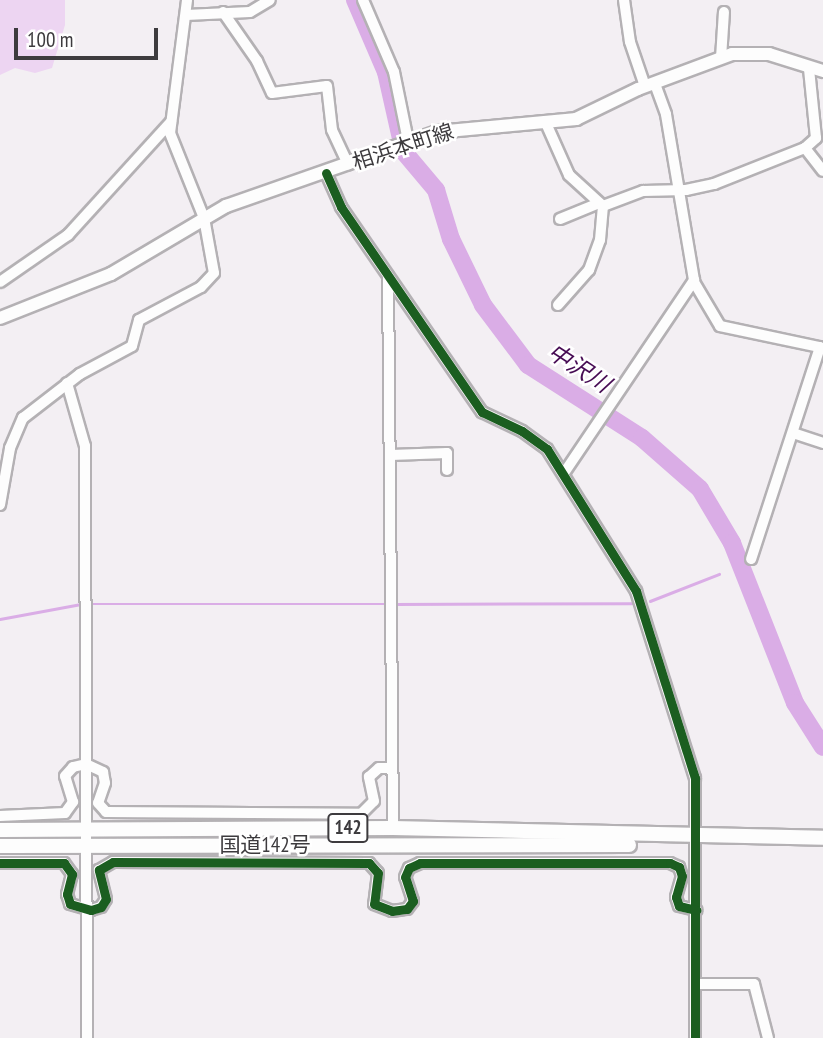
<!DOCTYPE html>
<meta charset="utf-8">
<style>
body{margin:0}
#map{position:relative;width:823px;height:1038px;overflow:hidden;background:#f3eff3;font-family:"PT Sans Narrow","Noto Sans JP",sans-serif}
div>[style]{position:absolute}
.green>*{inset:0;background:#edd5f2}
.stream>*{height:2.5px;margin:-1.25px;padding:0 1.25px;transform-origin:1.25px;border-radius:1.25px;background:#daade6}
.river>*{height:18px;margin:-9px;padding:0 9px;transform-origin:9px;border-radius:9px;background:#daade6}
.roads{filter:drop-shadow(2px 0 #b4b1b4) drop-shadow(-2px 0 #b4b1b4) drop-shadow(0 2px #b4b1b4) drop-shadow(0 -2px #b4b1b4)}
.minor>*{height:10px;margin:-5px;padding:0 5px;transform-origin:5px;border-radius:5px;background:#fdfdfd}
.major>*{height:12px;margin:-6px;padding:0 6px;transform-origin:6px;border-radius:6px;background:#fdfdfd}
.highway>*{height:14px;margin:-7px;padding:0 7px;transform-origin:7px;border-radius:7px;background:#fdfdfd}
.cycleway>*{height:9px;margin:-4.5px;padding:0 4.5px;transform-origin:4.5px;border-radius:4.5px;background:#1b5e20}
span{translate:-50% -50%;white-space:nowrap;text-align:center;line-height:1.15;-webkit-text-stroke:5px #fff;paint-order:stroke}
.shield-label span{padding:2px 5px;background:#fff;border:2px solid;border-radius:5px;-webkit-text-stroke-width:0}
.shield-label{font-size:19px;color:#3d3b3e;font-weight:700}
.street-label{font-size:21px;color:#3d3b3e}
.water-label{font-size:23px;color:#470c54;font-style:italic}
.scale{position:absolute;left:14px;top:28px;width:144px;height:32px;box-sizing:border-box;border:4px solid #3d3b3e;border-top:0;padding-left:9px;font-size:21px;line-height:24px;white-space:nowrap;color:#3d3b3e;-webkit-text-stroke:5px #fff;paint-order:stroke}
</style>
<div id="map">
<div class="green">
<i style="clip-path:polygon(0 0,65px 0,65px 25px,52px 68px,35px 73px,15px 68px,0 75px)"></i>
</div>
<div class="stream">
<i style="left:737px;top:568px;width:5px;rotate:-22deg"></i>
<i style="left:650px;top:601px;width:74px;rotate:-21.4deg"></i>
<i style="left:88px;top:604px;width:300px"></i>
<i style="left:395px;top:604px;width:236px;rotate:-0.2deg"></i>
<i style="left:0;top:619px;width:82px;rotate:-10.5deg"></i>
</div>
<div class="river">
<i style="left:355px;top:0;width:78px;rotate:66.7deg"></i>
<i style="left:386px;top:72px;width:82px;rotate:77.3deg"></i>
<i style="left:404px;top:152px;width:50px;rotate:49.9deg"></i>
<i style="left:436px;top:190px;width:51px;rotate:73deg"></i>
<i style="left:451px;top:239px;width:73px;rotate:64.1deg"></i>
<i style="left:483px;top:305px;width:75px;rotate:53.1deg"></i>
<i style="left:528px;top:365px;width:135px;rotate:32.6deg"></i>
<i style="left:642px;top:438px;width:77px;rotate:41.3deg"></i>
<i style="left:700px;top:489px;width:63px;rotate:59.3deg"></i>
<i style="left:732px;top:543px;width:172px;rotate:68.5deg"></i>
<i style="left:795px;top:703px;width:52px;rotate:57.5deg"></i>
</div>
<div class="roads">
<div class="minor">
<i style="left:363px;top:0;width:78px;rotate:66.7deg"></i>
<i style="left:394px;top:72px;width:70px;rotate:78.5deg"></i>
<i style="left:624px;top:0;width:42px;rotate:81.9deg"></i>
<i style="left:630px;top:42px;width:46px;rotate:71.2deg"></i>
<i style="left:223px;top:12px;width:60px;rotate:55.2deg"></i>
<i style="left:257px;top:61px;width:35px;rotate:65deg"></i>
<i style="left:272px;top:93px;width:55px;rotate:-7.3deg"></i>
<i style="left:327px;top:86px;width:44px;rotate:83.5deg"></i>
<i style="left:332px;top:130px;width:38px;rotate:65deg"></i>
<i style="left:186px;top:15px;width:64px;rotate:-2.7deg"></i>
<i style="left:250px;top:12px;width:23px;rotate:-31deg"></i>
<i style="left:721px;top:58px;width:46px;rotate:-86.3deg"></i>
<i style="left:545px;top:121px;width:59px;rotate:66deg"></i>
<i style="left:569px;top:175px;width:46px;rotate:42.4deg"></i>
<i style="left:603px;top:206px;width:43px;rotate:-20.6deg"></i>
<i style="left:643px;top:191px;width:43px;rotate:-1.3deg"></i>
<i style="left:686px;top:190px;width:29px;rotate:-12deg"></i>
<i style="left:714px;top:184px;width:98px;rotate:-21.6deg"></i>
<i style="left:805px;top:148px;width:15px;rotate:-42deg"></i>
<i style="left:816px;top:138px;width:69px;rotate:-95.8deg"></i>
<i style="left:805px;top:148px;width:29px;rotate:52deg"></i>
<i style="left:326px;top:173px;width:37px;rotate:66deg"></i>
<i style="left:341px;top:207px;width:249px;rotate:55.5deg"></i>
<i style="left:482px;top:412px;width:44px;rotate:25.4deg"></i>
<i style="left:522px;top:431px;width:31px;rotate:36deg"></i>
<i style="left:547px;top:449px;width:168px;rotate:57.9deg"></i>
<i style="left:636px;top:591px;width:196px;rotate:72.5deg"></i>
<i style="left:695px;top:778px;width:260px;rotate:90deg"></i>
<i style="left:560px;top:219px;width:42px;rotate:-22.3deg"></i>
<i style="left:388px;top:276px;width:552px;rotate:89.48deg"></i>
<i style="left:0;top:282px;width:83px;rotate:-34.7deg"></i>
<i style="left:68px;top:235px;width:153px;rotate:-47.7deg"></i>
<i style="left:694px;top:282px;width:51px;rotate:59.4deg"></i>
<i style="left:720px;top:326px;width:102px;rotate:11.9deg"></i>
<i style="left:820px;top:347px;width:223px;rotate:108deg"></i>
<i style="left:558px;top:305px;width:47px;rotate:-48.5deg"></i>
<i style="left:589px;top:270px;width:32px;rotate:-70deg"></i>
<i style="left:600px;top:240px;width:34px;rotate:-85deg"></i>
<i style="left:67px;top:383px;width:66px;rotate:74.1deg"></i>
<i style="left:85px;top:446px;width:592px;rotate:89.81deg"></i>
<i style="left:793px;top:433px;width:32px;rotate:18deg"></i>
<i style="left:391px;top:455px;width:56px;rotate:-2deg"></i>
<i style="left:447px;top:453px;width:17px;rotate:90deg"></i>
<i style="left:564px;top:473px;width:233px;rotate:-56deg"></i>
<i style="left:694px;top:280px;width:168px;rotate:-99.6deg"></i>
<i style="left:666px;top:114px;width:32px;rotate:-110deg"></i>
<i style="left:0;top:505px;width:58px;rotate:-80deg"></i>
<i style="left:10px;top:448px;width:33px;rotate:-67deg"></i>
<i style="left:23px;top:418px;width:72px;rotate:-37.7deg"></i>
<i style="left:80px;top:374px;width:59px;rotate:-28.3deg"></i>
<i style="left:132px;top:346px;width:27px;rotate:-75deg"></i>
<i style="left:139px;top:320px;width:70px;rotate:-28deg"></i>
<i style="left:201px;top:287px;width:19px;rotate:-47deg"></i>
<i style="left:214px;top:273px;width:56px;rotate:-100.3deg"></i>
<i style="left:204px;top:218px;width:92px;rotate:-111.8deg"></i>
<i style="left:170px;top:133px;width:134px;rotate:-82.7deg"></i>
<i style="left:0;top:816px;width:65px;rotate:-2.6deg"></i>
<i style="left:65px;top:813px;width:14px;rotate:-54deg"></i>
<i style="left:73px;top:802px;width:27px;rotate:-107deg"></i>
<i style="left:65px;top:776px;width:12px;rotate:-48deg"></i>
<i style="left:73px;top:767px;width:13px;rotate:-13deg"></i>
<i style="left:86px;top:764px;width:19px;rotate:25deg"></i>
<i style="left:103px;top:772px;width:11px;rotate:80deg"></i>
<i style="left:105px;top:783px;width:21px;rotate:109deg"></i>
<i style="left:98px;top:803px;width:12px;rotate:48deg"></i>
<i style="left:106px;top:812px;width:255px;rotate:0.4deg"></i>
<i style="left:361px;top:814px;width:18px;rotate:-45deg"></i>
<i style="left:374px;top:801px;width:25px;rotate:-102deg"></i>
<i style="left:369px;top:777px;width:13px;rotate:-42deg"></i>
<i style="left:379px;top:768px;width:12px"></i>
<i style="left:0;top:863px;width:64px"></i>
<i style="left:64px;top:863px;width:14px;rotate:54deg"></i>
<i style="left:72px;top:874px;width:21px;rotate:104deg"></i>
<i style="left:67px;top:894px;width:10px;rotate:73deg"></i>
<i style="left:70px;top:904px;width:22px;rotate:16deg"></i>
<i style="left:91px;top:910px;width:10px;rotate:-17deg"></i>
<i style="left:101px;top:907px;width:9px;rotate:-58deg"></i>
<i style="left:106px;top:899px;width:30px;rotate:-104deg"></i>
<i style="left:99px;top:870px;width:16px;rotate:-30deg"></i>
<i style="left:113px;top:862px;width:256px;rotate:0.2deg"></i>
<i style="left:369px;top:863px;width:13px;rotate:48deg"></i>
<i style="left:378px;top:873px;width:31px;rotate:97deg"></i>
<i style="left:374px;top:904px;width:19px;rotate:21deg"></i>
<i style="left:392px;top:911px;width:15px;rotate:-8deg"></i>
<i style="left:407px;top:909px;width:10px;rotate:-53deg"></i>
<i style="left:413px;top:901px;width:25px;rotate:-108deg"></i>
<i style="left:405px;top:877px;width:10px;rotate:-66deg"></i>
<i style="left:409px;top:868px;width:12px;rotate:-24deg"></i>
<i style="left:420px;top:863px;width:250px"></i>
<i style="left:670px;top:863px;width:10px;rotate:24deg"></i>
<i style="left:679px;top:867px;width:9px;rotate:72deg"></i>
<i style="left:682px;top:876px;width:22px;rotate:106deg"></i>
<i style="left:676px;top:897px;width:9px;rotate:72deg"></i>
<i style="left:679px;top:906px;width:18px;rotate:13deg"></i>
<i style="left:697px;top:984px;width:57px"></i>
<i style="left:754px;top:984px;width:56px;rotate:75.5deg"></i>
</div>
<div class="major">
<i style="left:0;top:318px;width:119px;rotate:-21.6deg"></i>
<i style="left:111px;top:274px;width:134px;rotate:-30.6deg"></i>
<i style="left:226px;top:206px;width:224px;rotate:-19.3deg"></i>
<i style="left:437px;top:132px;width:140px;rotate:-5.3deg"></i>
<i style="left:576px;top:119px;width:69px;rotate:-25.8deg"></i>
<i style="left:638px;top:89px;width:100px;rotate:-20.4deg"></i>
<i style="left:732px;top:54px;width:37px"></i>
<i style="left:769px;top:54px;width:57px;rotate:17.5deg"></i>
</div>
<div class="highway">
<i style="left:0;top:830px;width:393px;rotate:-0.3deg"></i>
<i style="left:393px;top:828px;width:430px;rotate:1.3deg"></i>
<i style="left:0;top:846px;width:629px;rotate:-0.09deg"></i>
</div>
</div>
<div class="cycleway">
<i style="left:326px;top:173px;width:37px;rotate:66deg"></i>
<i style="left:341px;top:207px;width:249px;rotate:55.5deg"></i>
<i style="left:482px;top:412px;width:44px;rotate:25.4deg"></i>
<i style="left:522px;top:431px;width:31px;rotate:36deg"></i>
<i style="left:547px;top:449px;width:168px;rotate:57.9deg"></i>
<i style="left:636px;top:591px;width:196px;rotate:72.5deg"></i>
<i style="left:695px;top:778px;width:260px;rotate:90deg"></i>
<i style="left:0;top:863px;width:64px"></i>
<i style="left:64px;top:863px;width:14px;rotate:54deg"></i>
<i style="left:72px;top:874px;width:21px;rotate:104deg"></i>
<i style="left:67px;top:894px;width:10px;rotate:73deg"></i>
<i style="left:70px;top:904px;width:22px;rotate:16deg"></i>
<i style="left:91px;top:910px;width:10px;rotate:-17deg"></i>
<i style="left:101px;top:907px;width:9px;rotate:-58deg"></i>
<i style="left:106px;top:899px;width:30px;rotate:-104deg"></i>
<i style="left:99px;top:870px;width:16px;rotate:-30deg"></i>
<i style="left:113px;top:862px;width:256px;rotate:0.2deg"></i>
<i style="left:369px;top:863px;width:13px;rotate:48deg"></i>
<i style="left:378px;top:873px;width:31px;rotate:97deg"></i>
<i style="left:374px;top:904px;width:19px;rotate:21deg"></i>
<i style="left:392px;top:911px;width:15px;rotate:-8deg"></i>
<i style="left:407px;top:909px;width:10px;rotate:-53deg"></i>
<i style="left:413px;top:901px;width:25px;rotate:-108deg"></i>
<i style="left:405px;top:877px;width:10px;rotate:-66deg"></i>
<i style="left:409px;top:868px;width:12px;rotate:-24deg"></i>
<i style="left:420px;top:863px;width:250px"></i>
<i style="left:670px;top:863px;width:10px;rotate:24deg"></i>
<i style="left:679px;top:867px;width:9px;rotate:72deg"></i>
<i style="left:682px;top:876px;width:22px;rotate:106deg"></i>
<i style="left:676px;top:897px;width:9px;rotate:72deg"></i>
<i style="left:679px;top:906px;width:18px;rotate:13deg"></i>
</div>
<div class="shield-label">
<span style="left:348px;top:828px">142</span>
</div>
<div class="street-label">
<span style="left:403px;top:147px;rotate:-18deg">相浜本町線</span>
<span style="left:265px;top:845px">国道142号</span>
</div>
<div class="water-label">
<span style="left:579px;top:368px;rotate:33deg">中沢川</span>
</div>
<div class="scale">100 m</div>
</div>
